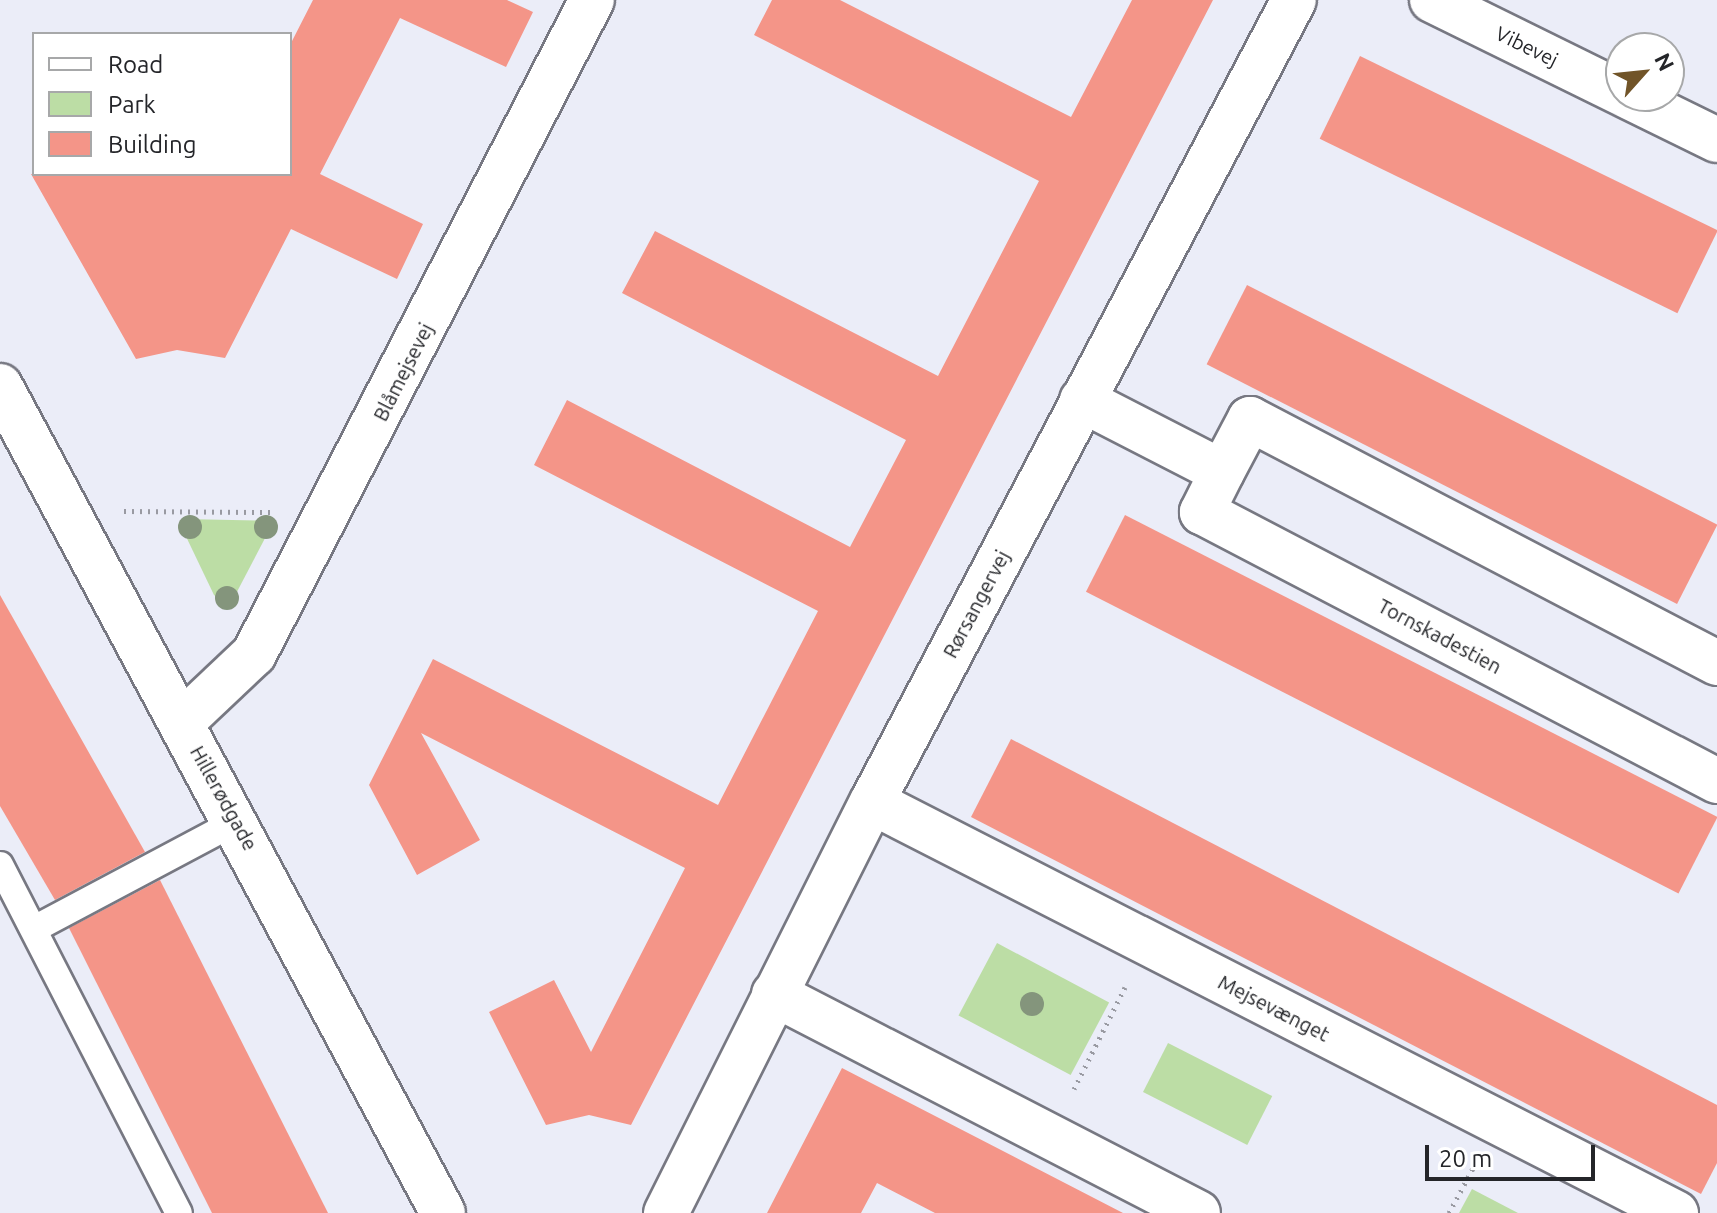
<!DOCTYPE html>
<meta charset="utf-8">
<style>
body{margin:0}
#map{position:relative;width:1717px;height:1213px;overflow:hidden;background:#ebedf8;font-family:Ubuntu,sans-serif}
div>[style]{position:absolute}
.green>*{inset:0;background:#bcdda5;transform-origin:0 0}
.building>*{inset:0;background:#f49588;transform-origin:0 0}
.path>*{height:5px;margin-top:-2.5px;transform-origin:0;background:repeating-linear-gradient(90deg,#999aa2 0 2px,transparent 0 8px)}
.roads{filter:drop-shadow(2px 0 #777882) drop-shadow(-2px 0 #777882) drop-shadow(0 2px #777882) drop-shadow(0 -2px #777882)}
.service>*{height:26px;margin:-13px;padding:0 13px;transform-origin:13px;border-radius:13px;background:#fff}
.minor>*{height:44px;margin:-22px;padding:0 22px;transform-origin:22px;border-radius:22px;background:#fff}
.tertiary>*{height:44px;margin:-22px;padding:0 22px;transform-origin:22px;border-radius:22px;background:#fff}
.trees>*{width:24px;height:24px;margin:-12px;border-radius:50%;background:#84957c}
span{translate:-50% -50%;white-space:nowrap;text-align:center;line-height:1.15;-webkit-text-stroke:6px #fff;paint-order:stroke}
.street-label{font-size:20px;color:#242529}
.legend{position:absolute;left:32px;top:32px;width:260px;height:144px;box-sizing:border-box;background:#fff;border:2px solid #a7a8a9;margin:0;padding:10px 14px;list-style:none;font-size:24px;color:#242529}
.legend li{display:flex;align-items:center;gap:16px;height:40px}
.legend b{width:40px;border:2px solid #a7a8a9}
.north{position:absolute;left:1605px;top:32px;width:80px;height:80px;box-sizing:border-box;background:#fff;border:2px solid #a7a8a9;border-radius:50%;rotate:63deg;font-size:22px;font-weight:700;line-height:32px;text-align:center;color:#242529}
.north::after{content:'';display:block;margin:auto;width:28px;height:36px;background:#715428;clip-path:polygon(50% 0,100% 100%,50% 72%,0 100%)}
.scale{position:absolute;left:1425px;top:1145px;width:170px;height:36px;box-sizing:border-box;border:4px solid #242529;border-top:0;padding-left:10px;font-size:24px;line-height:28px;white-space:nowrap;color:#242529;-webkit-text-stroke:6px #fff;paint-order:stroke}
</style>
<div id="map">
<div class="green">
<i style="clip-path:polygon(184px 519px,274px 521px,229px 607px,214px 595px,180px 524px)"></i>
<i style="left:997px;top:943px;width:127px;height:82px;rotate:28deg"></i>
<i style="left:1168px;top:1043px;width:117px;height:55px;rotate:27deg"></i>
<i style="clip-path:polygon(1472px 1189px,1518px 1213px,1459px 1213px)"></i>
</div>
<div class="building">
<i style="clip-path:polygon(313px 0,507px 0,533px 12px,506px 67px,400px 18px,320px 174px,423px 224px,397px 279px,291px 229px,225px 358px,177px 350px,136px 359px,31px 174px,290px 174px,290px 45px)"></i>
<i style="clip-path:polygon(772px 0,840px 0,1071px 117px,1132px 0,1213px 0,631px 1125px,589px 1115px,546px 1125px,489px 1012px,554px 980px,591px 1052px,685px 868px,421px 733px,480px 840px,417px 875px,369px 785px,433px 659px,718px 805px,818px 611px,534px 465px,567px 400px,850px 547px,906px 440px,622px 293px,655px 231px,938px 376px,1039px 181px,754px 35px)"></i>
<i style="left:1360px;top:56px;width:398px;height:92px;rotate:26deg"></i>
<i style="left:1247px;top:285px;width:528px;height:89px;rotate:27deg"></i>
<i style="left:1125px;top:515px;width:665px;height:86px;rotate:27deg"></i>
<i style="clip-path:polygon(0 595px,145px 852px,55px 900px,0 806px)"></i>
<i style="clip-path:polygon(1011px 739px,1717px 1105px,1717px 1163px,1701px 1194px,971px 817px)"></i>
<i style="clip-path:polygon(160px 880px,328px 1213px,212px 1213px,69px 928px)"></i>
<i style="clip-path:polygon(842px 1068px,1123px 1213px,935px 1213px,877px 1183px,861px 1213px,767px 1213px)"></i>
</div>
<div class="path">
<i style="left:124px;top:511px;width:146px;rotate:0.4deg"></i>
<i style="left:1074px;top:1089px;width:114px;rotate:-63.4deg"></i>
<i style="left:1449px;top:1213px;width:51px;rotate:-61.9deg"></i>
</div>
<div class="roads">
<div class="service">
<i style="left:0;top:865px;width:391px;rotate:62.8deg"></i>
<i style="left:36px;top:928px;width:228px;rotate:-28deg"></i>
</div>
<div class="minor">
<i style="left:1432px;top:0;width:211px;rotate:26.2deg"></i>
<i style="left:1627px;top:96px;width:100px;rotate:26.1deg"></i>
<i style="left:1082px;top:400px;width:157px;rotate:27.2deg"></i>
<i style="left:1222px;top:472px;width:60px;rotate:-62.2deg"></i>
<i style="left:1250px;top:419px;width:527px;rotate:27.59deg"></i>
<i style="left:1222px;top:472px;width:45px;rotate:116.6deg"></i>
<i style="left:1202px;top:512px;width:581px;rotate:27.58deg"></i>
<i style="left:182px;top:722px;width:99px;rotate:-43.4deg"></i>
<i style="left:254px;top:654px;width:736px;rotate:-62.67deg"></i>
<i style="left:872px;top:802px;width:903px;rotate:27.08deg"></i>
<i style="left:774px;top:994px;width:477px;rotate:27.3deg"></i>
<i style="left:666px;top:1213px;width:460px;rotate:-63.4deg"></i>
<i style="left:872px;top:802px;width:906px;rotate:-62.25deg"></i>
</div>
<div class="tertiary">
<i style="left:0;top:386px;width:938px;rotate:61.82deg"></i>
</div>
</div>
<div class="trees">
<i style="left:190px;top:527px"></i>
<i style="left:266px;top:527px"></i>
<i style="left:227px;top:598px"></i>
<i style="left:1032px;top:1004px"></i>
</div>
<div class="street-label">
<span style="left:1527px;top:46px;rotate:26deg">Vibevej</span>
<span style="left:403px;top:372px;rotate:-63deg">Blåmejsevej</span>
<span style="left:976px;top:604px;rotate:-62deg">Rørsangervej</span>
<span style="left:1440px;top:636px;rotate:28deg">Tornskadestien</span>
<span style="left:224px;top:798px;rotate:61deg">Hillerødgade</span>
<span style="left:1274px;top:1008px;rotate:27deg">Mejsevænget</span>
</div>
<ul class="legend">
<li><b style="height:10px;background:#fff"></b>Road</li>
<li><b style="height:22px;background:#bcdda5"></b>Park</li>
<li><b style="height:22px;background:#f49588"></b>Building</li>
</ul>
<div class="north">N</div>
<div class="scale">20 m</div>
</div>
